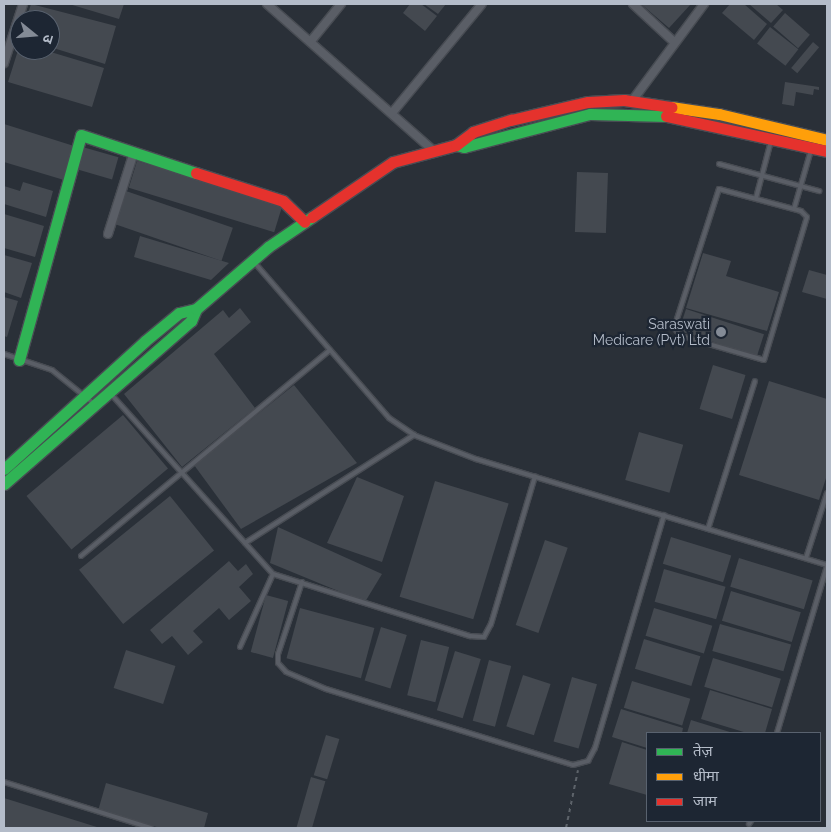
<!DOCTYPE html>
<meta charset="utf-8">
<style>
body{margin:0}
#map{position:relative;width:831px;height:832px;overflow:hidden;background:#2a3038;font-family:Raleway,"Noto Sans Devanagari",sans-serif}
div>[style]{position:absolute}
.building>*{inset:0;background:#444950;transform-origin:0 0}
.path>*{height:2px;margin-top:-1px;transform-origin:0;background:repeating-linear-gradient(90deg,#5d636a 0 4px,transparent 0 8px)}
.roads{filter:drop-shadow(1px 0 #484c53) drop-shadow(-1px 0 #484c53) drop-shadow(0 1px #484c53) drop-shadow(0 -1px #484c53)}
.lane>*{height:4px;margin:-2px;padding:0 2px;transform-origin:2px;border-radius:2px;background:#5a5e66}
.street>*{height:8px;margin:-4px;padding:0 4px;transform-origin:4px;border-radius:4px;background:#5a5e66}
.fast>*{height:11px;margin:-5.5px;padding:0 5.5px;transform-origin:5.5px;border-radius:5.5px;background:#30b455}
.slow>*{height:11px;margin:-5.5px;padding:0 5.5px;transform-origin:5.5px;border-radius:5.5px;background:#ff9f0a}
.jam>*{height:11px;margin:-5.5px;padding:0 5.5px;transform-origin:5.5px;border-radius:5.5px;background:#e5322d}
.dots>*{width:14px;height:14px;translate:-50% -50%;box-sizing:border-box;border:2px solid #1d2633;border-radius:50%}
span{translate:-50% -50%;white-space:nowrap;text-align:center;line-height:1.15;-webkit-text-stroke:4.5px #1d2633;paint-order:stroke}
.poi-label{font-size:14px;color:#b4bcc9}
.right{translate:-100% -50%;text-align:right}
.frame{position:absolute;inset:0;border:5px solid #b4bcc9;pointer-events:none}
.legend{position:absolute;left:646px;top:732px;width:175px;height:90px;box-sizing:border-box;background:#1d2633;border:1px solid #59626f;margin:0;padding:6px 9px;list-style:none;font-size:15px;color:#b4bcc9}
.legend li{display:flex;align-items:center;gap:10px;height:25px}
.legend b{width:25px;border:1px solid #59626f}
.north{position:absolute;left:10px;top:10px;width:50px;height:50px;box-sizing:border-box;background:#1d2633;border:1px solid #59626f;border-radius:50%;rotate:107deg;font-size:14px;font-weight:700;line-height:20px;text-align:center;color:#b4bcc9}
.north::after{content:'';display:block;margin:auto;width:18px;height:22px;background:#848b96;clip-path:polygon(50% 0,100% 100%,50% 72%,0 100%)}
</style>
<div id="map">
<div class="building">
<i style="clip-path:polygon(31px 4px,116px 26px,105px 64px,50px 47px,50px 20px,26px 20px)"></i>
<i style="clip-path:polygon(69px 4px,124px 4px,119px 19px)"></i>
<i style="clip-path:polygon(410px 4px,421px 4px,437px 16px,425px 31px,403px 13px)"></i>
<i style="clip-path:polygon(424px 4px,446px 4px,438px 14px)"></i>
<i style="clip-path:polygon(641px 4px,691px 4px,669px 28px)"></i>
<i style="clip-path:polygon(730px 4px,744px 4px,767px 24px,754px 40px,722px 13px)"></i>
<i style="clip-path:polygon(749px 4px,776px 4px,783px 10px,771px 23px)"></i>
<i style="left:785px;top:13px;width:33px;height:18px;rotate:41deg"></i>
<i style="left:770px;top:27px;width:36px;height:21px;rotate:38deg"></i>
<i style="left:813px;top:42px;width:8px;height:34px;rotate:40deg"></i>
<i style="clip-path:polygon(20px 44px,20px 50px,44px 50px,104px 68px,92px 107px,8px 82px)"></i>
<i style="clip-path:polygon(785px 82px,819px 87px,819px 90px,814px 89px,813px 95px,796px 92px,794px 106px,782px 104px)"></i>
<i style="clip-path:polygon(4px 124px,74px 146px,64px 180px,4px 162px)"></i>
<i style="left:79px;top:146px;width:41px;height:23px;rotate:16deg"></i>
<i style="left:137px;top:161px;width:152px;height:28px;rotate:17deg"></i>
<i style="left:577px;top:172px;width:31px;height:60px;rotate:2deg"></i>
<i style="clip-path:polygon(23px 182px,53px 191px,46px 217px,4px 204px,4px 186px,20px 191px)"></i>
<i style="left:126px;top:191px;width:113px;height:35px;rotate:19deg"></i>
<i style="clip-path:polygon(4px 214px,44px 226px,35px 257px,4px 248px)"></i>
<i style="clip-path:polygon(140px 236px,229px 263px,211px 280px,134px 257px)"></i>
<i style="clip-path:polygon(703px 253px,731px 261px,726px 276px,779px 292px,767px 331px,686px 308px)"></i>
<i style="clip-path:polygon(4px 255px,32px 263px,21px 298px,4px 292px)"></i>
<i style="clip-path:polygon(809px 270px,827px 275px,827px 299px,802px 292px)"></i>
<i style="clip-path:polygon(4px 297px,18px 301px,7px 337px,4px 336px)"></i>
<i style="clip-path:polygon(240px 308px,251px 322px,214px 354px,255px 408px,182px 467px,124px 394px,223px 310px,229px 318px)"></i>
<i style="left:686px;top:309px;width:82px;height:23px;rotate:18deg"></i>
<i style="left:713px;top:365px;width:34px;height:46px;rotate:17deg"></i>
<i style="clip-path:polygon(769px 381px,827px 399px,827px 475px,819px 500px,739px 475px)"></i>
<i style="clip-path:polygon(294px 385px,357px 463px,241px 529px,194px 465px)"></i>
<i style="left:123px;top:415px;width:70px;height:126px;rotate:50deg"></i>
<i style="left:639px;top:432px;width:46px;height:50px;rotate:16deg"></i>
<i style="clip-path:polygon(357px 477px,404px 496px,382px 562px,327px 543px)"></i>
<i style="left:435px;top:481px;width:77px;height:121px;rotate:17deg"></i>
<i style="left:170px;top:496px;width:70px;height:117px;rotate:51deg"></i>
<i style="clip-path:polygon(278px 527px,382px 574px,365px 602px,270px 563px)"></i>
<i style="left:671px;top:537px;width:63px;height:28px;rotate:17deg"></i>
<i style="left:545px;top:540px;width:24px;height:90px;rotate:19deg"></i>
<i style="left:739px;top:558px;width:77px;height:30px;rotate:17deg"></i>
<i style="clip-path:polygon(229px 561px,238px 571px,246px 564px,253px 574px,239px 587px,251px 601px,229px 620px,219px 608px,193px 631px,203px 642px,188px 655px,172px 636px,162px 644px,150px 630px)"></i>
<i style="left:664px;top:569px;width:64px;height:34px;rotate:16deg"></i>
<i style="left:731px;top:591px;width:73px;height:31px;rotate:17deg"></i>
<i style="left:266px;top:595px;width:23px;height:59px;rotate:15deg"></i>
<i style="left:300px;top:608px;width:77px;height:52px;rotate:15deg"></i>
<i style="left:654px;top:608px;width:61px;height:29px;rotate:17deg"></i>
<i style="left:720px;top:624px;width:74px;height:28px;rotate:16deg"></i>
<i style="left:381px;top:627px;width:27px;height:56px;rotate:17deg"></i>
<i style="left:644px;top:639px;width:59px;height:31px;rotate:17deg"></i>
<i style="left:421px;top:640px;width:29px;height:57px;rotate:14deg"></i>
<i style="left:126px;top:650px;width:52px;height:40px;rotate:18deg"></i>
<i style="left:455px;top:651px;width:27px;height:62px;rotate:17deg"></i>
<i style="left:713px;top:658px;width:71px;height:30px;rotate:17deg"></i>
<i style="left:489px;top:660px;width:23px;height:63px;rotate:15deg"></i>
<i style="left:523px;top:675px;width:29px;height:54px;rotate:18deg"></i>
<i style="left:572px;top:677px;width:26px;height:67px;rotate:16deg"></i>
<i style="left:632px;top:681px;width:61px;height:28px;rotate:17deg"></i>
<i style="clip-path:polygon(710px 690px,772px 709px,765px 733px,747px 733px,701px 719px)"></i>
<i style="clip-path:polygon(621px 709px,683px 728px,682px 733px,647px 733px,647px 748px,612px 737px)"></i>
<i style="clip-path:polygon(691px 720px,733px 733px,687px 733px)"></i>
<i style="left:326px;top:735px;width:14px;height:42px;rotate:17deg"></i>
<i style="clip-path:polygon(622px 742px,647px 750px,647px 795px,609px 784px)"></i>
<i style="left:311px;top:777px;width:15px;height:53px;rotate:16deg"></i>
<i style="clip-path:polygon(106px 783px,208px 813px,204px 828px,160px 828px,98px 811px)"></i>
<i style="clip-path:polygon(4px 798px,100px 828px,4px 828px)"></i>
</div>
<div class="path">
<i style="left:566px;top:828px;width:59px;rotate:-78.3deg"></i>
</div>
<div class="roads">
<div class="lane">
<i style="left:719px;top:164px;width:104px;rotate:15.1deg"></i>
<i style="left:719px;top:189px;width:85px;rotate:15deg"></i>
<i style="left:801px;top:211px;width:8px;rotate:45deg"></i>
<i style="left:807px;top:217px;width:149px;rotate:106.7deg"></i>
<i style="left:764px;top:360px;width:86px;rotate:-163.9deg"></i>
<i style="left:681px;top:336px;width:11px;rotate:-131deg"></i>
<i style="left:674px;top:328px;width:146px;rotate:-72.1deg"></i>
<i style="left:756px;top:198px;width:59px;rotate:-75.3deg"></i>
<i style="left:794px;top:209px;width:61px;rotate:-73.9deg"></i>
<i style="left:254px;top:262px;width:206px;rotate:49.1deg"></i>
<i style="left:389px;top:418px;width:30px;rotate:34deg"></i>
<i style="left:414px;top:435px;width:66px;rotate:21.2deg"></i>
<i style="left:476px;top:459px;width:367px;rotate:16.8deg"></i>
<i style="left:4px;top:354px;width:51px;rotate:18.4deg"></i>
<i style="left:52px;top:370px;width:53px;rotate:38.8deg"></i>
<i style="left:110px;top:393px;width:244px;rotate:48deg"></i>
<i style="left:273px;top:574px;width:207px;rotate:17.5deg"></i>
<i style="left:470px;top:636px;width:14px;rotate:4deg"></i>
<i style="left:484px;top:637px;width:15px;rotate:-62deg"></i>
<i style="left:491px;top:624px;width:154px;rotate:-73.4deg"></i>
<i style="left:708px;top:529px;width:155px;rotate:-72.4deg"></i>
<i style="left:245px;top:543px;width:201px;rotate:-32.6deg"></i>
<i style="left:81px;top:556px;width:323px;rotate:-39.6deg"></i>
<i style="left:806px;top:558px;width:68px;rotate:-72.1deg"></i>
<i style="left:302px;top:582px;width:76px;rotate:108.4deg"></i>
<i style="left:278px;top:654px;width:9px;rotate:90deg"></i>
<i style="left:278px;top:663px;width:12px;rotate:48deg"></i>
<i style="left:286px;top:672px;width:43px;rotate:23deg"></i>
<i style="left:326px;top:689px;width:258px;rotate:17.1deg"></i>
<i style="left:573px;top:765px;width:16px;rotate:-15deg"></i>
<i style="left:588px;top:761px;width:15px;rotate:-62deg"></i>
<i style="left:595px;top:748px;width:243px;rotate:-73.5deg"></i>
<i style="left:240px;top:647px;width:80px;rotate:-65.7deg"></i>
<i style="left:777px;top:733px;width:174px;rotate:-73.3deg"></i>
<i style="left:4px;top:782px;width:154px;rotate:17.4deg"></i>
<i style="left:749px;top:824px;width:4px;rotate:-56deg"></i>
</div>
<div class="street">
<i style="left:267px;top:4px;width:222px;rotate:41.4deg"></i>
<i style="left:633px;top:4px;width:56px;rotate:42.8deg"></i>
<i style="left:311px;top:41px;width:48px;rotate:-51deg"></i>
<i style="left:4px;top:63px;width:62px;rotate:-72.1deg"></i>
<i style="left:632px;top:101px;width:121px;rotate:-53.4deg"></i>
<i style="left:392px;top:113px;width:141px;rotate:-50.5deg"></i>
<i style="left:108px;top:234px;width:86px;rotate:-72.4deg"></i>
</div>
<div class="fast">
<i style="left:456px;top:145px;width:8px;rotate:14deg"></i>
<i style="left:464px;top:147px;width:130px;rotate:-14.7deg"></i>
<i style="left:590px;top:114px;width:76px;rotate:1.5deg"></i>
<i style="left:19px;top:360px;width:233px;rotate:-74.6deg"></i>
<i style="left:81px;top:135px;width:121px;rotate:18.3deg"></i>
<i style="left:4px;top:469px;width:190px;rotate:-42.2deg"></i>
<i style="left:145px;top:341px;width:44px;rotate:-39.5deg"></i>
<i style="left:179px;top:313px;width:17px;rotate:-13deg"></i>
<i style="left:4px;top:484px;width:248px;rotate:-41.1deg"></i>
<i style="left:191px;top:321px;width:13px;rotate:-67deg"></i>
<i style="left:196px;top:309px;width:95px;rotate:-40.7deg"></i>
<i style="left:268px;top:247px;width:53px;rotate:-34.3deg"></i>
</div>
<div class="slow">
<i style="left:671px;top:107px;width:49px;rotate:8.3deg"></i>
<i style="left:719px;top:114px;width:111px;rotate:13.5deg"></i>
</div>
<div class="jam">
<i style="left:666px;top:116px;width:165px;rotate:12.3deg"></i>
<i style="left:196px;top:173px;width:91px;rotate:17.8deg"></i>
<i style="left:283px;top:201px;width:30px;rotate:44deg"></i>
<i style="left:312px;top:217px;width:98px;rotate:-34.2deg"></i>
<i style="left:393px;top:162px;width:65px;rotate:-15.1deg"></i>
<i style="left:456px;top:145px;width:21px;rotate:-37deg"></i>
<i style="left:473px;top:132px;width:40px;rotate:-18deg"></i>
<i style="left:511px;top:120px;width:79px;rotate:-13.2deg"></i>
<i style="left:588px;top:102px;width:36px;rotate:-3deg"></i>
<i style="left:624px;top:100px;width:48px;rotate:8.5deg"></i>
</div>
</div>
<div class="dots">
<i style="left:721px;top:332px;background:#848b96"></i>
</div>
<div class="poi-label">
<span class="right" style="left:710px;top:332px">Saraswati<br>Medicare (Pvt) Ltd</span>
</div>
<div class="frame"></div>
<ul class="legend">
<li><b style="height:6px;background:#30b455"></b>तेज़</li>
<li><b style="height:6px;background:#ff9f0a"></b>धीमा</li>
<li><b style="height:6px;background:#e5322d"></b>जाम</li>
</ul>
<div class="north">उ</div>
</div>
